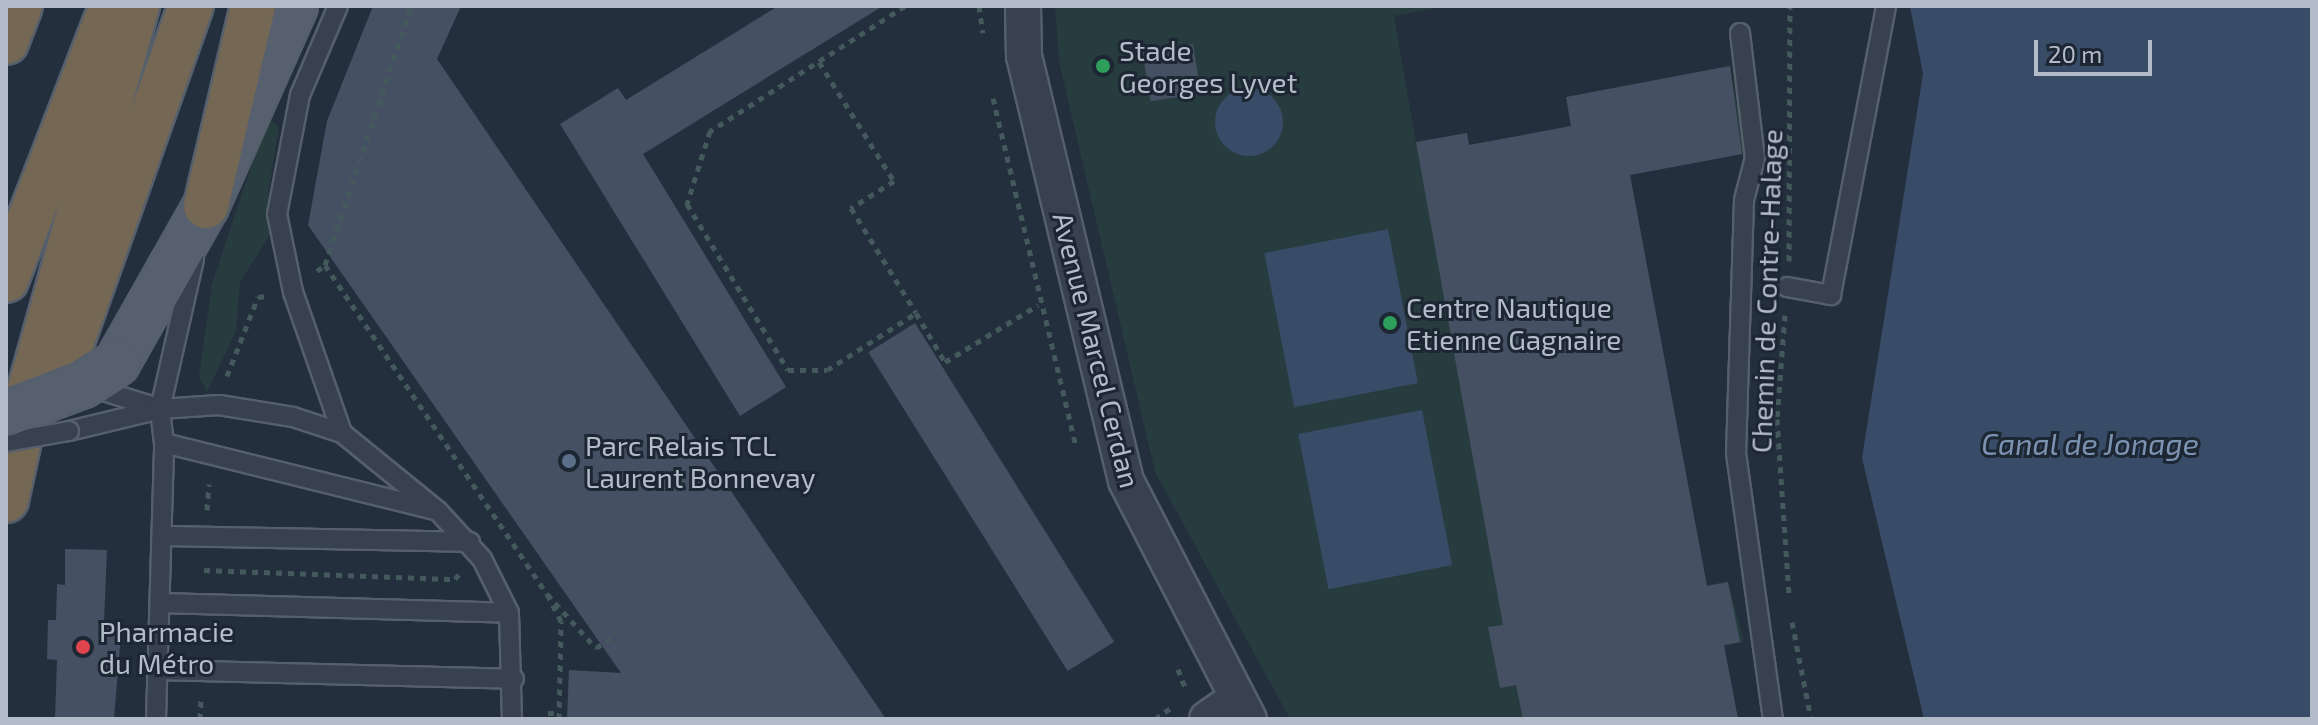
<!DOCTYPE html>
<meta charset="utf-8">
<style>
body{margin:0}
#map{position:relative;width:2318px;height:725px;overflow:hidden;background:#242f3e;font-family:"Exo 2",sans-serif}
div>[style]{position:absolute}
.green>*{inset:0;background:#263c3f}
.water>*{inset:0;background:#394c67;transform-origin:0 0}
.round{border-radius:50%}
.building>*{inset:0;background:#455162;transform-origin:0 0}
.path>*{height:5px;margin-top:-2.5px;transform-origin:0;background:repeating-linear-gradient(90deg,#44595c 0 6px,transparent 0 12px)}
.roads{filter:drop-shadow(2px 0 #565f6c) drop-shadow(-2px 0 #565f6c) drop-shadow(0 2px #565f6c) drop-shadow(0 -2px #565f6c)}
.lane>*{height:18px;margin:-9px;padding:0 9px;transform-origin:9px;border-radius:9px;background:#38414e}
.street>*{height:34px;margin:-17px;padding:0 17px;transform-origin:17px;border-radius:17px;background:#38414e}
.primary>*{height:44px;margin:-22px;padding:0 22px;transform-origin:22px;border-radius:22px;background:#56606e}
.highway>*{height:44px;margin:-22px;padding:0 22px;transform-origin:22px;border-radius:22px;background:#746855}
.bridges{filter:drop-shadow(2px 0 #565f6c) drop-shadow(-2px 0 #565f6c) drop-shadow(0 2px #565f6c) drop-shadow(0 -2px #565f6c)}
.lane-bridge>*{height:18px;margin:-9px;padding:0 9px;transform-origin:9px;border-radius:9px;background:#38414e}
.primary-bridge>*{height:44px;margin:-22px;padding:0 22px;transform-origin:22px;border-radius:22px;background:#56606e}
.dots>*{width:22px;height:22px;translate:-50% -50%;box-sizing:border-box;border:4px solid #1d2633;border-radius:50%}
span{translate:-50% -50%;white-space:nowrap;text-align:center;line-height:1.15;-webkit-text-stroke:6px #1d2633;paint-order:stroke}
.poi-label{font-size:28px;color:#b4bcc9}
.left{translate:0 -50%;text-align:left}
.street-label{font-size:28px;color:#b4bcc9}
.water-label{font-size:30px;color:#7c92b1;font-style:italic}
.frame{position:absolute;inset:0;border:8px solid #b4bcc9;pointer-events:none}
.scale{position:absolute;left:2034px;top:40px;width:118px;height:36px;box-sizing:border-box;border:4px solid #b4bcc9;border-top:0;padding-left:10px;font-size:24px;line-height:28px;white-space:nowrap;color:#b4bcc9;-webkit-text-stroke:6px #1d2633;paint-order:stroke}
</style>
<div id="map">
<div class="green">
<i style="clip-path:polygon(1055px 6px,1447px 6px,1394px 16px,1416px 142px,1467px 133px,1469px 145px,1571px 126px,1566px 97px,1730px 66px,1746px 153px,1630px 175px,1707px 585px,1728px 582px,1744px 642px,1724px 646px,1738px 719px,1290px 719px,1155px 472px,1059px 62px)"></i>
<i style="clip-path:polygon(271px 121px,279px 127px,268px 193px,269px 236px,240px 282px,236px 331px,207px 392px,199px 376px,212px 284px,262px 134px)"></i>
</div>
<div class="water">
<i style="clip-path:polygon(1910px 6px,2312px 6px,2312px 719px,1924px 719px,1862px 458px,1923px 74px)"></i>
<i class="round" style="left:1215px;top:88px;width:68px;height:68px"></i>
<i style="left:1388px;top:229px;width:157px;height:126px;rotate:79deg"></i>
<i style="left:1422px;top:410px;width:158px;height:126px;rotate:79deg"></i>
</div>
<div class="building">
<i style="clip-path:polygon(373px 6px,461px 6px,437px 59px,886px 719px,567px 719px,569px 670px,621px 673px,308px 225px,327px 121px)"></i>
<i style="clip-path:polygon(778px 6px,883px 6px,643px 154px,786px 387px,740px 416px,560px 124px,618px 88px,626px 100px)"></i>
<i style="left:1193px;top:44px;width:50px;height:51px;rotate:81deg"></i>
<i style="clip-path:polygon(1730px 66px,1742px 154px,1630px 175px,1707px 586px,1728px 582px,1740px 642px,1724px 645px,1738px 719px,1523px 719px,1516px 685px,1500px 688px,1488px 627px,1503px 625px,1416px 142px,1467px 133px,1469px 145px,1571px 126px,1566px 97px)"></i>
<i style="left:915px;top:323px;width:376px;height:55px;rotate:58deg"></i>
<i style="clip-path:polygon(65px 549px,107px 550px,104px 622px,122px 622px,114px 719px,55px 719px,57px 660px,47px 659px,48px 620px,56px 620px,57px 584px,65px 585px)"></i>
</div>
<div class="path">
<i style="left:905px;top:6px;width:232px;rotate:147.3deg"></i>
<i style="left:710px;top:131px;width:77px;rotate:107.5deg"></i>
<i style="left:687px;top:204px;width:194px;rotate:58.7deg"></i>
<i style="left:788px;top:370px;width:39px"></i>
<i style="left:827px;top:370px;width:106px;rotate:-32.6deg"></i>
<i style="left:916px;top:313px;width:57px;rotate:59.4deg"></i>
<i style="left:945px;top:362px;width:109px;rotate:-31.5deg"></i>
<i style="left:979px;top:6px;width:27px;rotate:82deg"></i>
<i style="left:819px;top:62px;width:141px;rotate:57.8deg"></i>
<i style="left:894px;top:181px;width:51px;rotate:147.9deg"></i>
<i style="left:851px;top:208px;width:123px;rotate:58.2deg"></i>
<i style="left:993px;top:98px;width:358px;rotate:76.6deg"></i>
<i style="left:1789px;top:261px;width:255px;rotate:-89.8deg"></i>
<i style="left:325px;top:265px;width:397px;rotate:56deg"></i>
<i style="left:317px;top:271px;width:10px;rotate:-37deg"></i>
<i style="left:325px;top:265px;width:273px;rotate:-71.6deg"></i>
<i style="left:1785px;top:315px;width:104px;rotate:94.4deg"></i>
<i style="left:1777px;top:419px;width:177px;rotate:86.1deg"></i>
<i style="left:227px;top:376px;width:85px;rotate:-68.6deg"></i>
<i style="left:258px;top:297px;width:8px;rotate:-7deg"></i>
<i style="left:207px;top:510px;width:26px;rotate:-86deg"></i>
<i style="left:204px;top:570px;width:251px;rotate:2.1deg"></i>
<i style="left:455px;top:579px;width:6px;rotate:-51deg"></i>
<i style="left:1792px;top:622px;width:99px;rotate:78.9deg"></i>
<i style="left:1178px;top:669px;width:22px;rotate:69deg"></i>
<i style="left:548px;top:713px;width:11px"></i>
<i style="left:200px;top:719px;width:19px;rotate:-87deg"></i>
<i style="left:559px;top:719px;width:98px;rotate:-88.8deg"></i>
<i style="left:561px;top:621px;width:30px;rotate:-117deg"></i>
<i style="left:547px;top:594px;width:73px;rotate:47.8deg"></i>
<i style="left:596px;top:648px;width:25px;rotate:-34deg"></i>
<i style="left:1155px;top:719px;width:19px;rotate:-35deg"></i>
</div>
<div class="roads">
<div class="lane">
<i style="left:338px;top:6px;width:97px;rotate:113.1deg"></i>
<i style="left:300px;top:95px;width:121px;rotate:100.9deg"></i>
<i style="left:277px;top:214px;width:80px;rotate:78.4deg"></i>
<i style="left:293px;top:292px;width:149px;rotate:70.8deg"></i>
<i style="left:1740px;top:33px;width:126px;rotate:83.2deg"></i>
<i style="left:1755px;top:158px;width:43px;rotate:104.7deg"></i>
<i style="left:1744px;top:200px;width:253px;rotate:91.8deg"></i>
<i style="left:1736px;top:453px;width:269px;rotate:82.1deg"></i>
<i style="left:1787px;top:287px;width:45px;rotate:10.3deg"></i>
<i style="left:1831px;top:295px;width:294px;rotate:-79.2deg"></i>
<i style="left:87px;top:386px;width:74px;rotate:17.2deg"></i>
<i style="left:69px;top:431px;width:94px;rotate:-13.6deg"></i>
<i style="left:160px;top:409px;width:59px;rotate:-3.9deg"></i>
<i style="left:219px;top:405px;width:75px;rotate:9.2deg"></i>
<i style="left:293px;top:417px;width:52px;rotate:18.1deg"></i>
<i style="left:342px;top:433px;width:124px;rotate:39.1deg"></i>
<i style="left:438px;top:511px;width:65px;rotate:47.5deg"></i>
<i style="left:482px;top:559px;width:60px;rotate:63.4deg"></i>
<i style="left:509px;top:613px;width:106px;rotate:88.4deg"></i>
<i style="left:164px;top:443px;width:279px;rotate:13.9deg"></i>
<i style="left:162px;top:536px;width:308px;rotate:1.1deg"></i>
<i style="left:161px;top:603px;width:348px;rotate:1.6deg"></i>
<i style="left:157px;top:670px;width:357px;rotate:1.4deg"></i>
<i style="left:156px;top:719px;width:276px;rotate:-88.3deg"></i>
<i style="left:164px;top:443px;width:34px;rotate:-97deg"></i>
<i style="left:160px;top:409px;width:154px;rotate:-77.2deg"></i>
</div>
<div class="street">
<i style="left:1023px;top:6px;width:50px;rotate:88.9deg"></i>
<i style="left:1024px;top:56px;width:437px;rotate:76.5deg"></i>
<i style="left:1126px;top:481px;width:268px;rotate:62.7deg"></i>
<i style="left:1207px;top:719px;width:35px;rotate:-35deg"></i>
</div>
<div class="primary">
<i style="left:117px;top:363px;width:180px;rotate:-60.5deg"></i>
<i style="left:206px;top:206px;width:219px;rotate:-66deg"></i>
</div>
<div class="highway">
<i style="left:6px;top:42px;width:39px;rotate:-69deg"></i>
<i style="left:206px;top:206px;width:205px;rotate:-76.8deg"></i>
<i style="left:6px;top:280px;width:278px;rotate:-68.9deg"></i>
<i style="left:70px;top:347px;width:362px;rotate:-70.5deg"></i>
<i style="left:6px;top:500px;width:114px;rotate:-77.8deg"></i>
<i style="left:30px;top:389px;width:398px;rotate:-74.4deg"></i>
</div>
</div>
<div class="bridges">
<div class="lane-bridge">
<i style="left:6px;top:442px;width:64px;rotate:-9.9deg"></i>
</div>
<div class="primary-bridge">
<i style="left:6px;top:414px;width:82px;rotate:-20.6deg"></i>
<i style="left:83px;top:385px;width:40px;rotate:-32.9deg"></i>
</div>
</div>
<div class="dots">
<i style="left:1103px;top:66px;background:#2e9e5b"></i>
<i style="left:1390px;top:323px;background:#2e9e5b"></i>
<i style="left:569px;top:461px;background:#5c6f8a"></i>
<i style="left:83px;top:647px;background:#e0444e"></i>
</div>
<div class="poi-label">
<span class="left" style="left:1119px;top:66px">Stade<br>Georges Lyvet</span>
<span class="left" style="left:1406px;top:323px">Centre Nautique<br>Etienne Gagnaire</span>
<span class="left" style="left:585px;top:461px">Parc Relais TCL<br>Laurent Bonnevay</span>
<span class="left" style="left:99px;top:647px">Pharmacie<br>du Métro</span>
</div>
<div class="street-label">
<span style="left:1766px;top:291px;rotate:-88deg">Chemin de Contre-Halage</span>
<span style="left:1097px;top:350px;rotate:76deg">Avenue Marcel Cerdan</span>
</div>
<div class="water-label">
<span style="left:2090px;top:443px">Canal de Jonage</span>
</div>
<div class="frame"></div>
<div class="scale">20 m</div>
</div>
